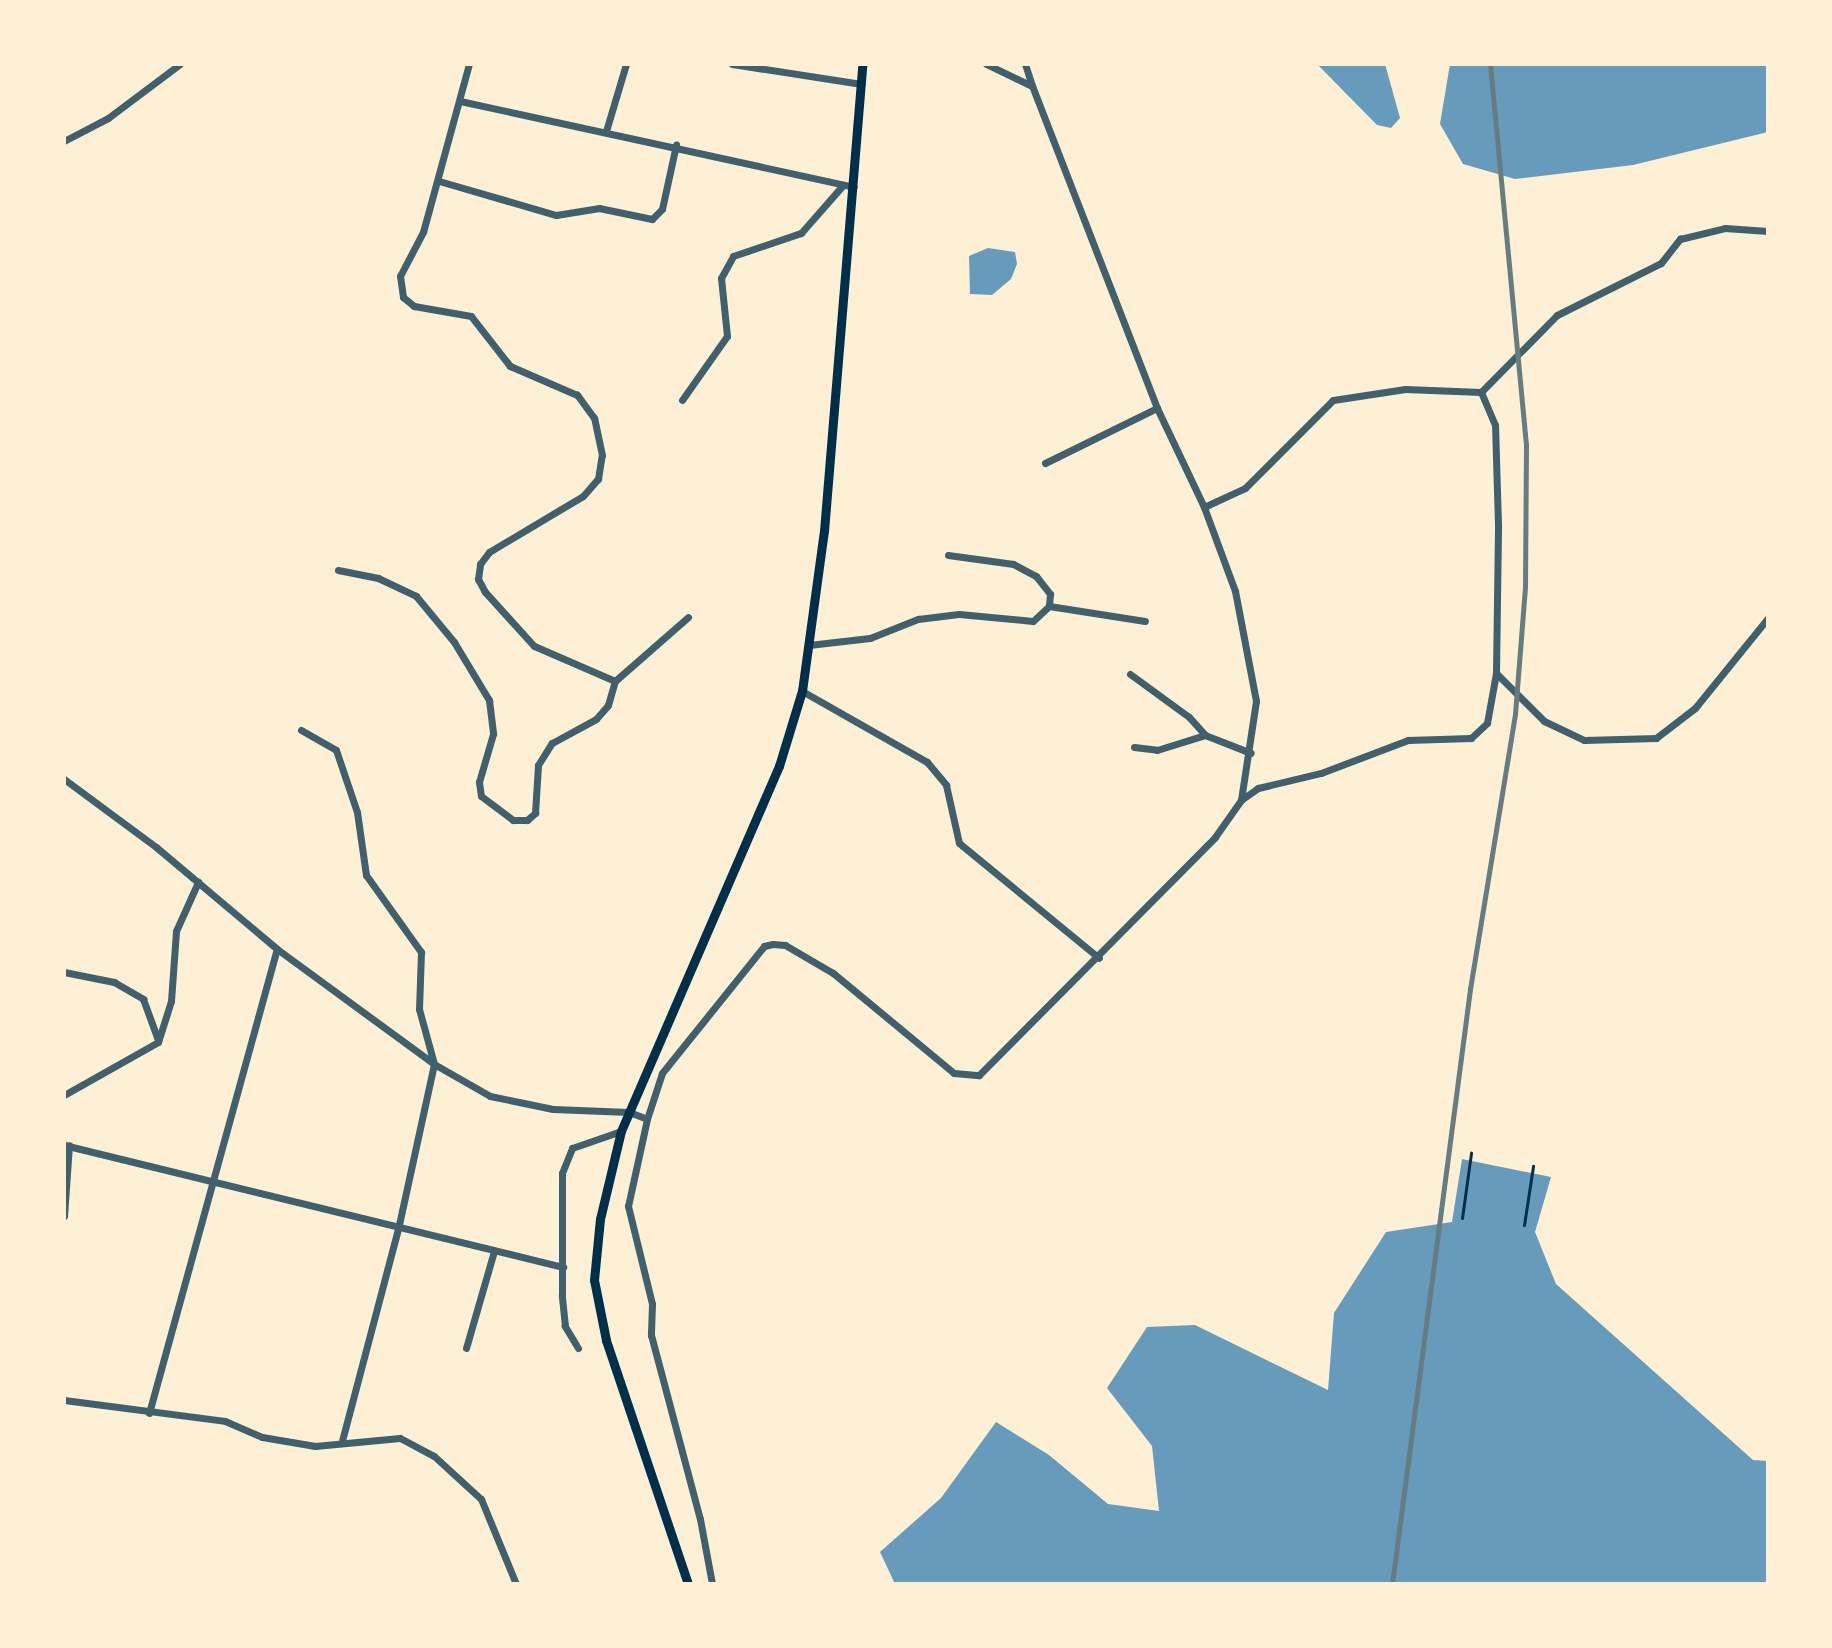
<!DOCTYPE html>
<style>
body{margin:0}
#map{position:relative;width:1832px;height:1648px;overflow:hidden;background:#fdf0d5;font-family:"PT Serif",serif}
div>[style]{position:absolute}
.water>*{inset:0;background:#669bbc}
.path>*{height:3px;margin:-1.5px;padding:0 1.5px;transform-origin:1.5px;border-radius:1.5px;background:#003049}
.minor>*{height:7px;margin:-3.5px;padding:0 3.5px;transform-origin:3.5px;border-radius:3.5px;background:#3f606c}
.secondary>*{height:9px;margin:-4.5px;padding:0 4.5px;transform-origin:4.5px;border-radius:4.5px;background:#003049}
.rail>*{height:5px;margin:-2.5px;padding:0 2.5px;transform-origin:2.5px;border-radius:2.5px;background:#657d81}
span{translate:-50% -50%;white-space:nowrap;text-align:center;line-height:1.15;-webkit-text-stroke:7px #fdf0d5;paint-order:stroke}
.frame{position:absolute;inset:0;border:66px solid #fdf0d5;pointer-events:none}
</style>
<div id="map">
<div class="water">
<i style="clip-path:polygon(1317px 64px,1385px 64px,1400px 118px,1391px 128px,1377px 125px)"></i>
<i style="clip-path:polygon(1450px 64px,1768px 64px,1768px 132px,1633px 165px,1515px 179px,1463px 164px,1440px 124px)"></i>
<i style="clip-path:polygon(988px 248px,1015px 252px,1017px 264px,1011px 279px,992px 295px,970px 294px,969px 256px)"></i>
<i style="clip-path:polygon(1462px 1159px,1551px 1177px,1535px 1232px,1556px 1284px,1753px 1460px,1768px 1461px,1768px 1584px,895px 1584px,880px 1552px,941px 1498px,996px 1422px,1049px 1455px,1108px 1504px,1159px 1511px,1152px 1446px,1107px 1388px,1147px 1327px,1195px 1325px,1328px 1390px,1334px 1313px,1386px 1232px,1452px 1222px)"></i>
</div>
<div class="path">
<i style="left:1462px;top:1218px;width:66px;rotate:-82.1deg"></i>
<i style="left:1524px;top:1225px;width:60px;rotate:-81.3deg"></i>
</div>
<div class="minor">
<i style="left:732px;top:64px;width:131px;rotate:8.8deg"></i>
<i style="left:1025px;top:64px;width:23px;rotate:72deg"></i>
<i style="left:460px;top:101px;width:403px;rotate:12.3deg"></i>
<i style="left:606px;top:131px;width:70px;rotate:-73.4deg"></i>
<i style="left:64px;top:141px;width:50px;rotate:-27.6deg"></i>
<i style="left:108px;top:118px;width:90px;rotate:-36.9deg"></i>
<i style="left:439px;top:181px;width:122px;rotate:16.2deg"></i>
<i style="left:556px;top:215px;width:44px;rotate:-9.2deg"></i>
<i style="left:599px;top:208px;width:54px;rotate:11.7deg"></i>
<i style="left:652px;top:219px;width:14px;rotate:-45deg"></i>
<i style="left:662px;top:209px;width:66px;rotate:-77.7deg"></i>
<i style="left:1481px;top:392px;width:108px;rotate:-45.4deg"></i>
<i style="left:1557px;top:315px;width:116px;rotate:-26.6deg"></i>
<i style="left:1661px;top:263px;width:31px;rotate:-52deg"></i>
<i style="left:1680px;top:239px;width:46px;rotate:-13.7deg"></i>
<i style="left:1725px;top:228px;width:43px;rotate:4deg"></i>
<i style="left:682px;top:400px;width:78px;rotate:-54.9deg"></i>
<i style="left:727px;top:336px;width:58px;rotate:-95.9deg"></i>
<i style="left:721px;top:278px;width:25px;rotate:-61deg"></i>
<i style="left:733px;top:256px;width:72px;rotate:-18.7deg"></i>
<i style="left:801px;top:233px;width:64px;rotate:-48.8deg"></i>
<i style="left:1045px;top:463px;width:125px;rotate:-26.2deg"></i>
<i style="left:1204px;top:507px;width:45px;rotate:-24.9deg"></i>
<i style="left:1245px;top:488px;width:124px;rotate:-45deg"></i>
<i style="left:1333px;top:400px;width:73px;rotate:-8.7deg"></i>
<i style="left:1405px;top:389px;width:76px;rotate:2.3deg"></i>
<i style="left:948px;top:555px;width:66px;rotate:7.9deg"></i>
<i style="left:1013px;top:564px;width:26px;rotate:28deg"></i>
<i style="left:1036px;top:576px;width:23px;rotate:52deg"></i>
<i style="left:1050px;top:594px;width:12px;rotate:95deg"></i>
<i style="left:338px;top:570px;width:41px;rotate:11.3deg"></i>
<i style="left:378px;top:578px;width:42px;rotate:25.3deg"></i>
<i style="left:416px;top:596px;width:60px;rotate:50.4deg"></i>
<i style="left:454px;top:642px;width:68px;rotate:58.9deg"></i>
<i style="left:489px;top:700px;width:34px;rotate:83deg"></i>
<i style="left:493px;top:734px;width:50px;rotate:106.3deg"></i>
<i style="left:479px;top:782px;width:14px;rotate:82deg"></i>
<i style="left:481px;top:796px;width:40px;rotate:37deg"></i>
<i style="left:513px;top:820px;width:14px"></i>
<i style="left:527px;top:820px;width:11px;rotate:-41deg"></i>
<i style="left:535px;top:813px;width:48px;rotate:-86.4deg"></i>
<i style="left:538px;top:765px;width:26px;rotate:-58deg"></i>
<i style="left:552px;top:743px;width:50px;rotate:-28.6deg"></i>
<i style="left:596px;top:719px;width:18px;rotate:-49deg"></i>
<i style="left:608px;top:705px;width:25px;rotate:-74deg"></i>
<i style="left:615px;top:681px;width:88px;rotate:-156.6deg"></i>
<i style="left:534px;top:646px;width:73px;rotate:-132.2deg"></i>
<i style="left:485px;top:592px;width:15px;rotate:-118deg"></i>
<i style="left:478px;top:579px;width:15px;rotate:-82deg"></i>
<i style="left:480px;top:564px;width:15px;rotate:-53deg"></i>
<i style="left:489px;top:552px;width:109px;rotate:-30.8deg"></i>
<i style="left:583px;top:496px;width:23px;rotate:-49deg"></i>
<i style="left:598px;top:479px;width:24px;rotate:-81deg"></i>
<i style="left:602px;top:455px;width:38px;rotate:-102deg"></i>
<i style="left:594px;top:418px;width:29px;rotate:-126deg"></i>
<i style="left:577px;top:395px;width:73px;rotate:-156.6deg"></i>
<i style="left:510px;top:366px;width:63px;rotate:-128deg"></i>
<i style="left:471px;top:316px;width:58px;rotate:-170deg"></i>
<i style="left:414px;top:306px;width:14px;rotate:-141deg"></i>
<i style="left:403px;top:297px;width:21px;rotate:-98deg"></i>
<i style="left:400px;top:276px;width:50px;rotate:-62.4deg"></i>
<i style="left:423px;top:232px;width:174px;rotate:-74.7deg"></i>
<i style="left:1049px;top:606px;width:97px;rotate:8.9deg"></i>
<i style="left:809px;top:645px;width:61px;rotate:-6.5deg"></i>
<i style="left:870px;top:638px;width:52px;rotate:-21.6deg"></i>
<i style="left:918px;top:619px;width:41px;rotate:-7deg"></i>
<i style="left:959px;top:614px;width:74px;rotate:5.4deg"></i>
<i style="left:1033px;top:621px;width:22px;rotate:-43deg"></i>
<i style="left:1496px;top:673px;width:68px;rotate:45deg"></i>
<i style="left:1544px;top:721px;width:44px;rotate:25.4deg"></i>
<i style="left:1584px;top:740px;width:72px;rotate:-1.6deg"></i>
<i style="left:1656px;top:738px;width:49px;rotate:-37.6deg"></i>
<i style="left:1695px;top:708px;width:116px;rotate:-51deg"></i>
<i style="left:1130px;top:674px;width:73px;rotate:36.1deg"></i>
<i style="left:1189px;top:717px;width:24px;rotate:48deg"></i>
<i style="left:1205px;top:735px;width:49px;rotate:21.4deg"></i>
<i style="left:615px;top:681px;width:97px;rotate:-41.2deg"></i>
<i style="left:802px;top:691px;width:144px;rotate:29.6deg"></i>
<i style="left:927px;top:762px;width:30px;rotate:50deg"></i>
<i style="left:946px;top:785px;width:59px;rotate:77.4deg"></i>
<i style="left:959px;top:843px;width:181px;rotate:39.4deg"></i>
<i style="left:301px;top:730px;width:40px;rotate:29.7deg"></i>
<i style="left:336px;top:750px;width:65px;rotate:71.3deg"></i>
<i style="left:357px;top:812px;width:64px;rotate:81.9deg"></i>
<i style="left:366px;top:875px;width:95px;rotate:54.5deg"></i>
<i style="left:421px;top:952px;width:57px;rotate:92deg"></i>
<i style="left:419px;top:1009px;width:57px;rotate:74.7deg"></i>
<i style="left:434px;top:1064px;width:165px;rotate:102.3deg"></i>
<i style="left:399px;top:1225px;width:222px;rotate:104.8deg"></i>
<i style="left:1134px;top:747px;width:23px;rotate:7deg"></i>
<i style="left:1157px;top:750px;width:50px;rotate:-17.4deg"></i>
<i style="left:64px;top:779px;width:114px;rotate:36.5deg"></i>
<i style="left:156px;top:847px;width:158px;rotate:40.1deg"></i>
<i style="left:277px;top:949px;width:195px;rotate:36.2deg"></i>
<i style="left:434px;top:1064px;width:64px;rotate:29.7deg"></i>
<i style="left:490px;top:1096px;width:64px;rotate:11.7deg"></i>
<i style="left:553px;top:1109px;width:76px;rotate:2.3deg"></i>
<i style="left:629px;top:1112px;width:19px;rotate:21deg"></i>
<i style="left:647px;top:1119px;width:48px;rotate:-71.9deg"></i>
<i style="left:662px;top:1073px;width:163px;rotate:-51.2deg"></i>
<i style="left:764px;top:946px;width:9px;rotate:-13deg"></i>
<i style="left:773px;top:944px;width:12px;rotate:5deg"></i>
<i style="left:785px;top:945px;width:56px;rotate:30.3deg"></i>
<i style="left:833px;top:973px;width:157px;rotate:39.6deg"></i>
<i style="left:954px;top:1073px;width:25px;rotate:5deg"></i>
<i style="left:979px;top:1075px;width:335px;rotate:-45.2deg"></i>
<i style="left:1215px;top:837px;width:45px;rotate:-54.9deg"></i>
<i style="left:1241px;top:800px;width:100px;rotate:-81.4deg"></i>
<i style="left:1256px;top:701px;width:112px;rotate:-100.8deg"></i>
<i style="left:1235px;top:591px;width:90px;rotate:-110.3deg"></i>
<i style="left:1204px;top:507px;width:110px;rotate:-115.4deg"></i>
<i style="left:1157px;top:408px;width:345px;rotate:-111.2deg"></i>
<i style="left:1032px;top:86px;width:51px;rotate:-154.4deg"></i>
<i style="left:1241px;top:800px;width:21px;rotate:-35deg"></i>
<i style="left:1258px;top:788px;width:65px;rotate:-13.4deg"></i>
<i style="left:1321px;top:773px;width:93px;rotate:-20.8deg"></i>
<i style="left:1408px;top:740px;width:63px;rotate:-1.8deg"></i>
<i style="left:1471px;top:738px;width:22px;rotate:-43deg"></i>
<i style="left:1487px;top:723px;width:51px;rotate:-79.8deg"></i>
<i style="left:1496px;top:673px;width:148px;rotate:-89.2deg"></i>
<i style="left:1498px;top:525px;width:100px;rotate:-91.7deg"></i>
<i style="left:1495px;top:425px;width:36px;rotate:-113deg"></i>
<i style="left:64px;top:972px;width:51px;rotate:11.3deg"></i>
<i style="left:114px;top:982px;width:34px;rotate:30deg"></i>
<i style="left:143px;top:999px;width:44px;rotate:69.9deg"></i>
<i style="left:64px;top:1095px;width:108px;rotate:-29.4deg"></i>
<i style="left:158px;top:1042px;width:43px;rotate:-72.4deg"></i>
<i style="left:171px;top:1001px;width:70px;rotate:-85.9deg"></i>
<i style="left:176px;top:931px;width:54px;rotate:-65.8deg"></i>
<i style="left:647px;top:1119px;width:89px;rotate:102.3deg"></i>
<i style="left:628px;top:1206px;width:101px;rotate:76.2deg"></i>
<i style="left:652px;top:1304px;width:31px;rotate:92deg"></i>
<i style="left:651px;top:1335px;width:190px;rotate:75.1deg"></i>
<i style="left:700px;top:1519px;width:66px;rotate:79.5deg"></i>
<i style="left:64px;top:1145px;width:514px;rotate:13.74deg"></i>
<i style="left:64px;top:1216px;width:71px;rotate:-86deg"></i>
<i style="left:466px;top:1348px;width:101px;rotate:-73.9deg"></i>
<i style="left:578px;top:1348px;width:26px;rotate:-121deg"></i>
<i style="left:565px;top:1326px;width:31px;rotate:-96deg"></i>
<i style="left:562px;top:1295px;width:122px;rotate:-90deg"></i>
<i style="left:562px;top:1173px;width:27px;rotate:-68deg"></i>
<i style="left:572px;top:1148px;width:52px;rotate:-19.1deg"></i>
<i style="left:64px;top:1400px;width:162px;rotate:7.4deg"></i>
<i style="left:225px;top:1421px;width:40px;rotate:23.4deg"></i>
<i style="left:262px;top:1437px;width:54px;rotate:9.6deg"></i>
<i style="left:315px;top:1446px;width:85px;rotate:-5.4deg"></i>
<i style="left:400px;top:1438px;width:38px;rotate:28deg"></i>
<i style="left:434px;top:1456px;width:64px;rotate:42.5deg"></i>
<i style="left:481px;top:1499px;width:92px;rotate:67.6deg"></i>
<i style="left:149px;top:1413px;width:481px;rotate:-74.6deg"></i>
</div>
<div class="secondary">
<i style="left:688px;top:1584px;width:257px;rotate:-108.6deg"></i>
<i style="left:606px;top:1340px;width:61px;rotate:-101.3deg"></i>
<i style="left:594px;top:1280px;width:61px;rotate:-84.4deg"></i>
<i style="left:600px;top:1219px;width:90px;rotate:-76.6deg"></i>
<i style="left:621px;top:1131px;width:398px;rotate:-66.6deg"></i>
<i style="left:779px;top:766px;width:78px;rotate:-73deg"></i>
<i style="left:802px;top:691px;width:162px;rotate:-82.2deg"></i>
<i style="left:824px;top:531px;width:469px;rotate:-85.3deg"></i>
</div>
<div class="rail">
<i style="left:1392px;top:1584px;width:600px;rotate:-82.53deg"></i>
<i style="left:1470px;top:989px;width:279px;rotate:-80.7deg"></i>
<i style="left:1515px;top:714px;width:127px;rotate:-85.5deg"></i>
<i style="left:1525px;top:587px;width:142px;rotate:-89.6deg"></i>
<i style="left:1526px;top:445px;width:383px;rotate:-95.4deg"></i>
</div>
<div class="frame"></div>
</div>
